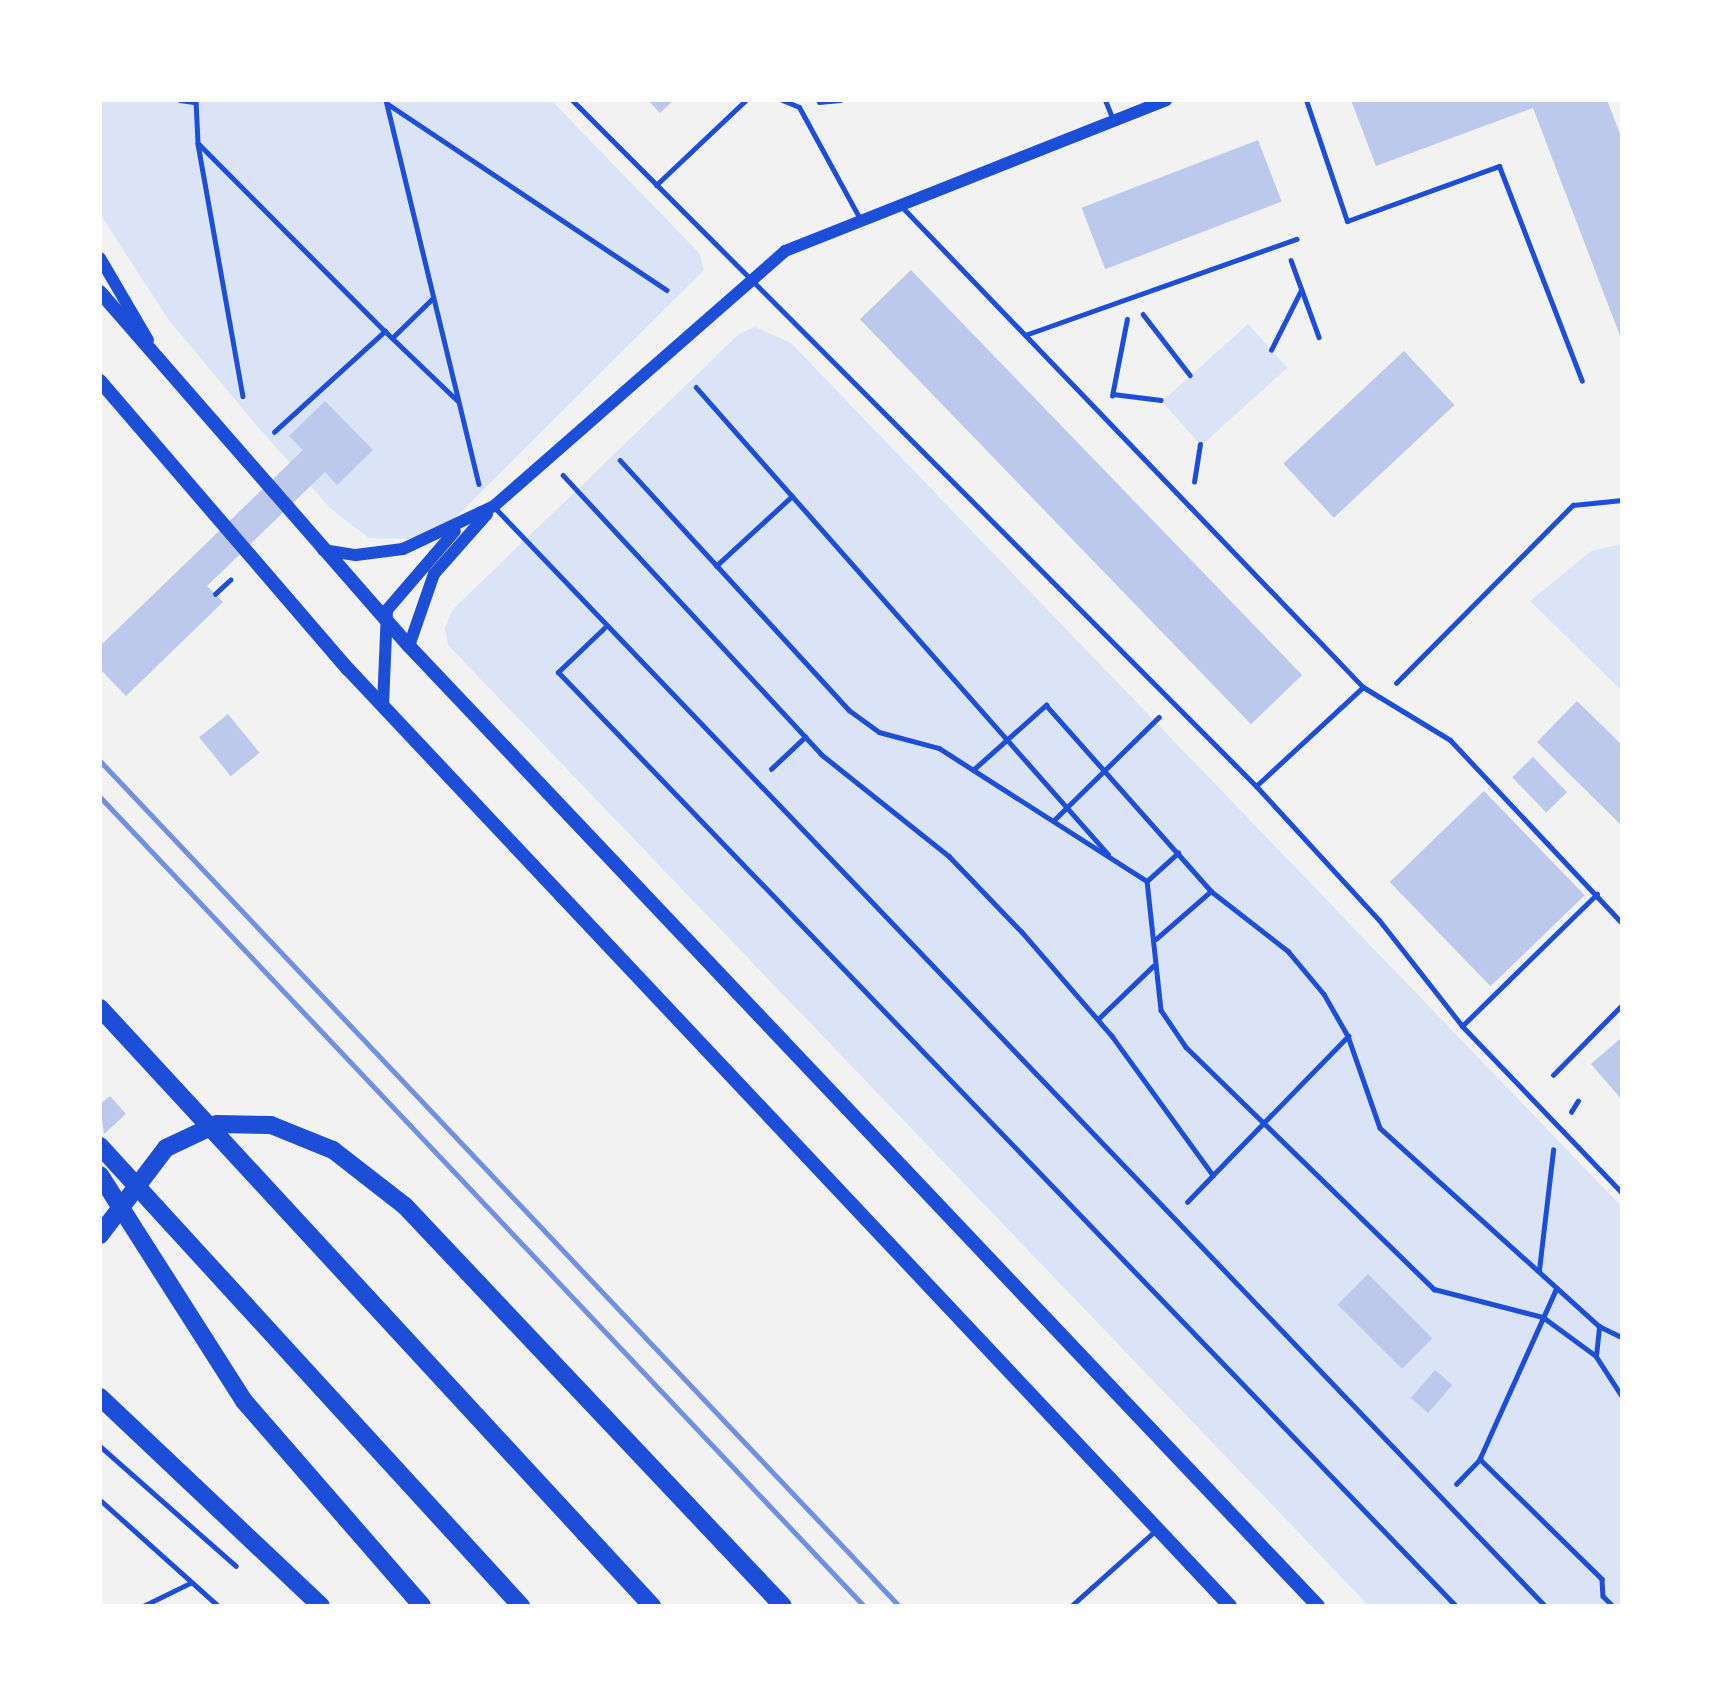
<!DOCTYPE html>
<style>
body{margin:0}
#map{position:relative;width:1722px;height:1706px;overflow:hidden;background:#f2f2f2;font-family:"Exo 2",sans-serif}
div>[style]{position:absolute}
.green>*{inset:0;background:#dbe4f7;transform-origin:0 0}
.building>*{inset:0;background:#bdc9ec;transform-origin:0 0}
.path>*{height:4.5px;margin:-2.25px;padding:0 2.25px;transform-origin:2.25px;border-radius:2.25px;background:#1d4ed8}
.service>*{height:5px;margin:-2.5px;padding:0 2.5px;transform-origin:2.5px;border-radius:2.5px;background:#1d4ed8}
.tertiary>*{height:12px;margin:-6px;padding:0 6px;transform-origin:6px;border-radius:6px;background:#1d4ed8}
.secondary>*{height:14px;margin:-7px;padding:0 7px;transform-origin:7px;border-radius:7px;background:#1d4ed8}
.primary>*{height:18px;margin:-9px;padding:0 9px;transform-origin:9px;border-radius:9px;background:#1d4ed8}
.rail>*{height:5px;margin:-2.5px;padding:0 2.5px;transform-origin:2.5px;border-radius:2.5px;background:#7290e2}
span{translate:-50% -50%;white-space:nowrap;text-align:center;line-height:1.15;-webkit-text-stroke:7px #fff;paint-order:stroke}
.frame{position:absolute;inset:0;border:102px solid #fff;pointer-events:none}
</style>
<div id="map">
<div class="green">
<i style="clip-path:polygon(100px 100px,551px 100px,700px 254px,704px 270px,453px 520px,410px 539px,369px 538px,331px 509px,257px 426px,168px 319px,100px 214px)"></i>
<i style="left:1248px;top:324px;width:59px;height:116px;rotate:48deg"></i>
<i style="clip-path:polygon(755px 327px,791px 343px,1622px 1207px,1622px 1606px,1369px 1606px,448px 645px,445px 628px,453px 609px,739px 334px)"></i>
<i style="clip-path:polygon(1622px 544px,1622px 691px,1530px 601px,1591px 551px)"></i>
</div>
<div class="building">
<i style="clip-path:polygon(648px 100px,674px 100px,660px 113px)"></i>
<i style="clip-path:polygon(1351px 100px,1607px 100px,1622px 139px,1622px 341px,1533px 108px,1376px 166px)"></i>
<i style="left:1258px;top:140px;width:66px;height:189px;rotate:69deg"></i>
<i style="left:911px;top:270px;width:563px;height:71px;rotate:46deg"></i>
<i style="left:1404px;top:351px;width:74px;height:165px;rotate:47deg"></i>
<i style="clip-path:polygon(325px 401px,373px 450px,337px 485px,325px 472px,207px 586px,223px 602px,126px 696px,100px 669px,100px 646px,303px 450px,289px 436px)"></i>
<i style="clip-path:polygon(1577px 701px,1622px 745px,1622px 826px,1537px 742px)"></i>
<i style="left:228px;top:714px;width:50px;height:37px;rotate:51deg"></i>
<i style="left:1533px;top:757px;width:49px;height:29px;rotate:46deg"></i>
<i style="left:1484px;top:791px;width:145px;height:131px;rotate:46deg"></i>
<i style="clip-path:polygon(1622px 1037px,1622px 1100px,1591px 1064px)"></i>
<i style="clip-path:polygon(110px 1096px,126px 1114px,104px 1134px,100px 1104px)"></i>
<i style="left:1368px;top:1274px;width:91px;height:43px;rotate:45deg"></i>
<i style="left:1435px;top:1370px;width:23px;height:37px;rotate:41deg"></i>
</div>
<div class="path">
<i style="left:180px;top:100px;width:15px;rotate:8deg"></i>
<i style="left:196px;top:100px;width:43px;rotate:87.3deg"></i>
<i style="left:198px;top:143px;width:265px;rotate:45.2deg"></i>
<i style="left:386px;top:100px;width:395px;rotate:76.4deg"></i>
<i style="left:819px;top:102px;width:21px;rotate:-5deg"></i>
<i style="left:388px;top:104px;width:335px;rotate:33.7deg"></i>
<i style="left:198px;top:144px;width:256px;rotate:79.9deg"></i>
<i style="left:1291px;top:260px;width:82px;rotate:70deg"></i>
<i style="left:1143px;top:314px;width:77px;rotate:52.4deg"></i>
<i style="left:392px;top:338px;width:57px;rotate:-44.3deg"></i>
<i style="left:1271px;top:350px;width:67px;rotate:-63.4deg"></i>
<i style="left:696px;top:387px;width:623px;rotate:48.58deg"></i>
<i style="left:1113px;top:394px;width:48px;rotate:7.1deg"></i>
<i style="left:1112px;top:396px;width:78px;rotate:-79deg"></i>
<i style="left:274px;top:432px;width:150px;rotate:-42.3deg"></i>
<i style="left:385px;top:331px;width:100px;rotate:43.8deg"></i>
<i style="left:620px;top:460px;width:339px;rotate:47.5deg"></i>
<i style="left:849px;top:710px;width:37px;rotate:36deg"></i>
<i style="left:879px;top:732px;width:62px;rotate:14.9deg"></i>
<i style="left:939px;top:748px;width:247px;rotate:32.6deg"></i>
<i style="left:1147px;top:881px;width:130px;rotate:83.8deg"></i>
<i style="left:1161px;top:1010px;width:45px;rotate:56deg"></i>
<i style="left:1186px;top:1047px;width:347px;rotate:44.3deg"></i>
<i style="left:1434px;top:1289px;width:113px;rotate:14.4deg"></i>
<i style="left:1543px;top:1317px;width:66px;rotate:36.3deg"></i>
<i style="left:1596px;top:1356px;width:48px;rotate:57deg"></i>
<i style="left:563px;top:475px;width:380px;rotate:47.2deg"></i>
<i style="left:821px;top:754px;width:164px;rotate:38.6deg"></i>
<i style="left:949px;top:856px;width:105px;rotate:46.2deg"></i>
<i style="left:1022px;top:932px;width:138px;rotate:49.1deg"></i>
<i style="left:1112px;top:1036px;width:172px;rotate:54deg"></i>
<i style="left:1213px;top:1175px;width:194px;rotate:-45.8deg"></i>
<i style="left:1194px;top:482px;width:38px;rotate:-81deg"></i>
<i style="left:716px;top:566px;width:103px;rotate:-42.6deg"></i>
<i style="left:215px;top:594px;width:21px;rotate:-43deg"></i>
<i style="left:1396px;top:683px;width:251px;rotate:-45.2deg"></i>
<i style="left:1573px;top:505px;width:49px;rotate:-5.8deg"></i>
<i style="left:771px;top:769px;width:47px;rotate:-43.3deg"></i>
<i style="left:973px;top:770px;width:98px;rotate:-41.7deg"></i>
<i style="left:1046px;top:705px;width:249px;rotate:48.4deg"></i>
<i style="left:1211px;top:891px;width:98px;rotate:37.9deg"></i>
<i style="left:1288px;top:951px;width:56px;rotate:50.1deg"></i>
<i style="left:1324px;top:994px;width:48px;rotate:60.3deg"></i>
<i style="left:1348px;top:1036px;width:97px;rotate:70.8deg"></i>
<i style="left:1380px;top:1128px;width:295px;rotate:42.1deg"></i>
<i style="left:1599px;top:1326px;width:25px;rotate:26deg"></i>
<i style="left:1053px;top:821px;width:148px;rotate:-44.5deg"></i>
<i style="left:1147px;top:881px;width:42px;rotate:-42.1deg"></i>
<i style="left:1156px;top:939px;width:73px;rotate:-41.1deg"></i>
<i style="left:1098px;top:1019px;width:76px;rotate:-43.9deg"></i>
<i style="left:1553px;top:1075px;width:98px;rotate:-45.4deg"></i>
<i style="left:1571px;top:1112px;width:13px;rotate:-58deg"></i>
<i style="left:1187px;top:1202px;width:37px;rotate:-46deg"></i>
<i style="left:1539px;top:1270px;width:121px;rotate:-83.3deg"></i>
<i style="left:1557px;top:1288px;width:188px;rotate:114.2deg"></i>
<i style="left:1480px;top:1459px;width:171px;rotate:44.5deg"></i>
<i style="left:1602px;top:1579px;width:17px;rotate:87deg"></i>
<i style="left:1603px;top:1596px;width:14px;rotate:45deg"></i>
<i style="left:1596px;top:1356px;width:30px;rotate:-84deg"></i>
<i style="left:100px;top:1446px;width:181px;rotate:41.4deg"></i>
<i style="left:1456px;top:1484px;width:35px;rotate:-46deg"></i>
<i style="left:1622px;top:1606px;width:2px;rotate:-90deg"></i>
</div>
<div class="service">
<i style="left:572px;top:100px;width:969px;rotate:45.08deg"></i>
<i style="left:1256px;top:786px;width:182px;rotate:47.5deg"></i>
<i style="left:1379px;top:920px;width:135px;rotate:51.9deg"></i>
<i style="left:1462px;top:1026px;width:231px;rotate:46.2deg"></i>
<i style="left:782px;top:100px;width:18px;rotate:22deg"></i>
<i style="left:799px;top:107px;width:128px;rotate:61.4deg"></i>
<i style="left:1105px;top:100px;width:22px;rotate:68deg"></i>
<i style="left:1306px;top:100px;width:128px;rotate:71.3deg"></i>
<i style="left:1347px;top:221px;width:162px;rotate:-19.9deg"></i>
<i style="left:1499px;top:166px;width:230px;rotate:68.9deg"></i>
<i style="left:656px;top:185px;width:124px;rotate:-43.4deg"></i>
<i style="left:902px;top:207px;width:666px;rotate:46.16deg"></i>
<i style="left:1363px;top:687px;width:102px;rotate:31.3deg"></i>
<i style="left:1450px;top:740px;width:251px;rotate:46.8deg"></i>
<i style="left:1025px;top:335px;width:288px;rotate:-19.5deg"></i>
<i style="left:495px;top:508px;width:1519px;rotate:46.28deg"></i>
<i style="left:604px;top:628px;width:64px;rotate:136.3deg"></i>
<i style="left:558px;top:672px;width:1296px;rotate:46.13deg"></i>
<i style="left:1256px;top:786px;width:146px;rotate:-42.8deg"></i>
<i style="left:1462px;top:1026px;width:189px;rotate:-44.4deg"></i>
<i style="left:100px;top:1500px;width:159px;rotate:41.9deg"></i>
<i style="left:143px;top:1606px;width:52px;rotate:-26.1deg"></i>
<i style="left:1071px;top:1606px;width:115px;rotate:-41.8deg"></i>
</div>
<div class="tertiary">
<i style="left:100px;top:258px;width:95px;rotate:59.7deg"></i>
<i style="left:323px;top:550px;width:33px;rotate:9deg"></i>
<i style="left:356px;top:555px;width:47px;rotate:-7.3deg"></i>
<i style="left:403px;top:549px;width:101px;rotate:-25.3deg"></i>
<i style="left:494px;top:506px;width:387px;rotate:-41.2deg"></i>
<i style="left:785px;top:251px;width:410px;rotate:-21.6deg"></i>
<i style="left:409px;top:646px;width:76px;rotate:-70.9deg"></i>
<i style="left:434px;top:574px;width:80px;rotate:-48.5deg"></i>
<i style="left:383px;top:706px;width:96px;rotate:-87.6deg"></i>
<i style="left:387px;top:610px;width:104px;rotate:-49.3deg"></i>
</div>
<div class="secondary">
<i style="left:100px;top:292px;width:470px;rotate:48.9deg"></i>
<i style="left:409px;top:646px;width:1322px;rotate:46.56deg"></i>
<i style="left:100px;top:381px;width:380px;rotate:49.3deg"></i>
<i style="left:348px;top:669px;width:1287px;rotate:46.73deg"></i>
</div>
<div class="primary">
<i style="left:100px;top:1008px;width:814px;rotate:47.29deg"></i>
<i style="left:100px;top:1146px;width:624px;rotate:47.53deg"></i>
<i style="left:100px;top:1175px;width:268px;rotate:57.5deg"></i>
<i style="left:244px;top:1401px;width:271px;rotate:49deg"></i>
<i style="left:100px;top:1235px;width:109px;rotate:-52.8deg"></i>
<i style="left:166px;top:1148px;width:56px;rotate:-25.2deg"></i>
<i style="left:217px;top:1124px;width:54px;rotate:1.1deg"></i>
<i style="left:271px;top:1125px;width:67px;rotate:22deg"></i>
<i style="left:333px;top:1150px;width:91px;rotate:37.9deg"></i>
<i style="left:405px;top:1206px;width:550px;rotate:46.62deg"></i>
<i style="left:100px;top:1397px;width:304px;rotate:43.4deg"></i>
</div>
<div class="rail">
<i style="left:100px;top:761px;width:1163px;rotate:46.6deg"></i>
<i style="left:100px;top:797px;width:1113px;rotate:46.64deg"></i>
</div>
<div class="frame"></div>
</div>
